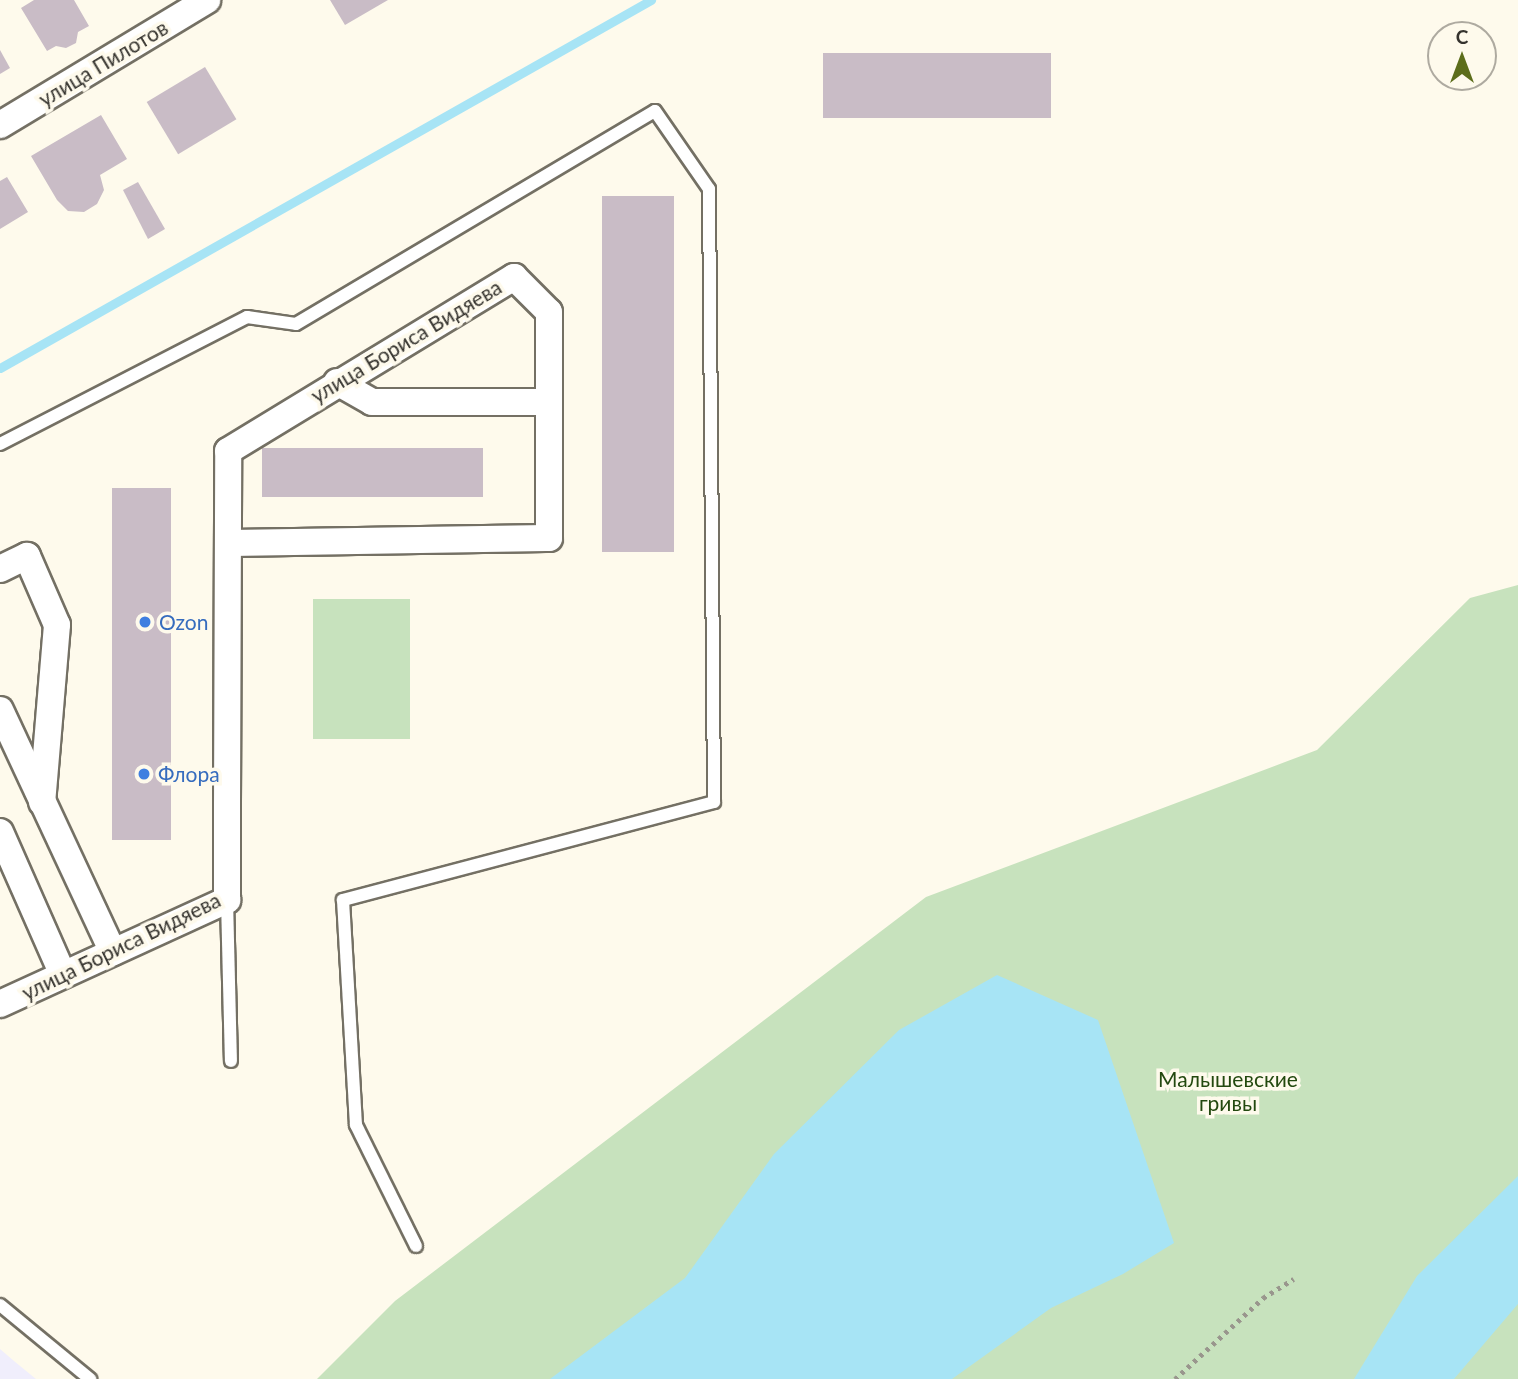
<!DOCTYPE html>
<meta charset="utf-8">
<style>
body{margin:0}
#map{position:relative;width:1518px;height:1379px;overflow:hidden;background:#fefaec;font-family:Lato,sans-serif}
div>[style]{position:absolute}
.industrial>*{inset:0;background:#f0eefc}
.green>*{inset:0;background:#c7e2bd;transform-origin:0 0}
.water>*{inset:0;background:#a7e4f5}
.stream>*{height:9px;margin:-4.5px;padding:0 4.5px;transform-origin:4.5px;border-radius:4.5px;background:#a7e4f5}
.building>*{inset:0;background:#c9bcc6;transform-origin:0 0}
.path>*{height:4.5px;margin-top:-2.25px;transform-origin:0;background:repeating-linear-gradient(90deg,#99968d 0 3.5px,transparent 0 8.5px)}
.roads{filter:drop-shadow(2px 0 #747064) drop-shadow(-2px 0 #747064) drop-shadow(0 2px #747064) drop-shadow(0 -2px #747064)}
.lane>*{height:12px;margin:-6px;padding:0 6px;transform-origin:6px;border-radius:6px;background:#fff}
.street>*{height:26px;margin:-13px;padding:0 13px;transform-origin:13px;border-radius:13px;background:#fff}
.dots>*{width:19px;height:19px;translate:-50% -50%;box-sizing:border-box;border:4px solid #fefaec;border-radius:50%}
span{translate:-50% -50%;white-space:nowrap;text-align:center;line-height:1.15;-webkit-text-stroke:7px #fefaec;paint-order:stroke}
.street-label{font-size:21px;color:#35332e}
.shop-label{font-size:21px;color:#366cbe}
.left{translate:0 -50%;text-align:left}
.park-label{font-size:21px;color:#23490f}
.north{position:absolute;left:1427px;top:21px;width:70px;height:70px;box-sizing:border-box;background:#fefaec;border:2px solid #aeaaa0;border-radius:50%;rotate:0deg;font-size:19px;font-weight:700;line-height:28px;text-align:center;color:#35332e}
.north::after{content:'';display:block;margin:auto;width:24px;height:32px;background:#5c6d1a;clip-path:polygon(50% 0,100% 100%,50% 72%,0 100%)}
</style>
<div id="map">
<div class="industrial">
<i style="clip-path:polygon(0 1349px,14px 1361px,36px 1379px,0 1379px)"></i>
</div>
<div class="green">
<i style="clip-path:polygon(1518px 585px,1518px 1379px,317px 1379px,395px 1301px,926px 897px,1317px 750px,1470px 598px)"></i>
<i style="left:410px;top:599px;width:140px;height:97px;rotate:90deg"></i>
</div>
<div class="water">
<i style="clip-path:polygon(997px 975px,1098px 1020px,1174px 1243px,1123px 1274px,1051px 1308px,952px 1379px,550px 1379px,685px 1278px,774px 1154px,899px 1030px)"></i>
<i style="clip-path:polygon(1518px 1176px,1518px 1304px,1454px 1379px,1354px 1379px,1417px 1276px)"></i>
</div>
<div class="stream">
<i style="left:0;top:368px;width:748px;rotate:-29.48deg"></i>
</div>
<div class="building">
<i style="clip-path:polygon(34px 0,74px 0,89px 26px,78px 32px,76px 43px,66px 48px,56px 46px,47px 51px,21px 8px)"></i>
<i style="clip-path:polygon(330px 0,388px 0,345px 25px)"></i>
<i style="clip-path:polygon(0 50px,10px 68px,0 74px)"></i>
<i style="left:823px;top:53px;width:228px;height:65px"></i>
<i style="left:205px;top:67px;width:61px;height:68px;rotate:59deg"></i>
<i style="clip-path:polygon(101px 115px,127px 159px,100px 175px,104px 190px,97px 204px,84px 212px,68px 211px,57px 200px,31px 156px)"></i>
<i style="clip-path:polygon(7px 177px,28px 212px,0 229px,0 181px)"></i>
<i style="clip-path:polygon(138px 182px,165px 229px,148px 239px,123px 190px)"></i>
<i style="left:602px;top:196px;width:72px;height:356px"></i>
<i style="left:483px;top:448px;width:49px;height:221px;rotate:90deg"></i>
<i style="left:112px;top:488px;width:59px;height:352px"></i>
</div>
<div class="path">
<i style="left:1175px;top:1379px;width:120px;rotate:-42.6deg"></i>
<i style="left:1263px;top:1298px;width:36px;rotate:-32deg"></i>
</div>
<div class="roads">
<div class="lane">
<i style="left:0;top:444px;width:278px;rotate:-27.2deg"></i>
<i style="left:247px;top:317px;width:49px;rotate:8.1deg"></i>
<i style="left:296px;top:324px;width:417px;rotate:-30.7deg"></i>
<i style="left:655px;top:111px;width:95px;rotate:55.3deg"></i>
<i style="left:709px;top:189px;width:613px;rotate:89.53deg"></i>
<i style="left:714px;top:802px;width:384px;rotate:165.2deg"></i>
<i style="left:343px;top:900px;width:225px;rotate:86.7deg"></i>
<i style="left:356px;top:1125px;width:135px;rotate:63.6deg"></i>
<i style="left:227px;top:900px;width:161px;rotate:88.6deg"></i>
<i style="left:0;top:1305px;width:117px;rotate:39.4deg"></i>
</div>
<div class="street">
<i style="left:0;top:125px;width:242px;rotate:-31.1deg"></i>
<i style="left:337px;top:382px;width:40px;rotate:29.7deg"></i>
<i style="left:372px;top:402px;width:177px"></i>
<i style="left:0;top:569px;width:30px;rotate:-26deg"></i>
<i style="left:27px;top:556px;width:75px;rotate:66.5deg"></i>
<i style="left:57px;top:625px;width:178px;rotate:94.8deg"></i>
<i style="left:0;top:710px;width:267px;rotate:65deg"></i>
<i style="left:0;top:832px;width:156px;rotate:66.2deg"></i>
<i style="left:0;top:1004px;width:250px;rotate:-24.6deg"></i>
<i style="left:227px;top:900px;width:95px;rotate:-90deg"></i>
<i style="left:227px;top:805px;width:354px;rotate:-89.8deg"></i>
<i style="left:228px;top:451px;width:335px;rotate:-31.3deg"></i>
<i style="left:514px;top:277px;width:49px;rotate:45deg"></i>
<i style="left:549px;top:312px;width:226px;rotate:90deg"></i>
<i style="left:549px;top:538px;width:321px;rotate:179.1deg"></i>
</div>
</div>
<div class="dots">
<i style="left:145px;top:622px;background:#3f7fe0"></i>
<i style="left:144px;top:774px;background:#3f7fe0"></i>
</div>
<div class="street-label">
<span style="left:103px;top:63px;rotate:-31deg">улица Пилотов</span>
<span style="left:406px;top:341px;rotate:-31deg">улица Бориса Видяева</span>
<span style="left:121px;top:946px;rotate:-26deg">улица Бориса Видяева</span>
</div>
<div class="shop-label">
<span class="left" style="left:159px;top:622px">Ozon</span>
<span class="left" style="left:158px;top:774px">Флора</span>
</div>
<div class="park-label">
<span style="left:1228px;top:1091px">Малышевские<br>гривы</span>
</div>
<div class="north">С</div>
</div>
